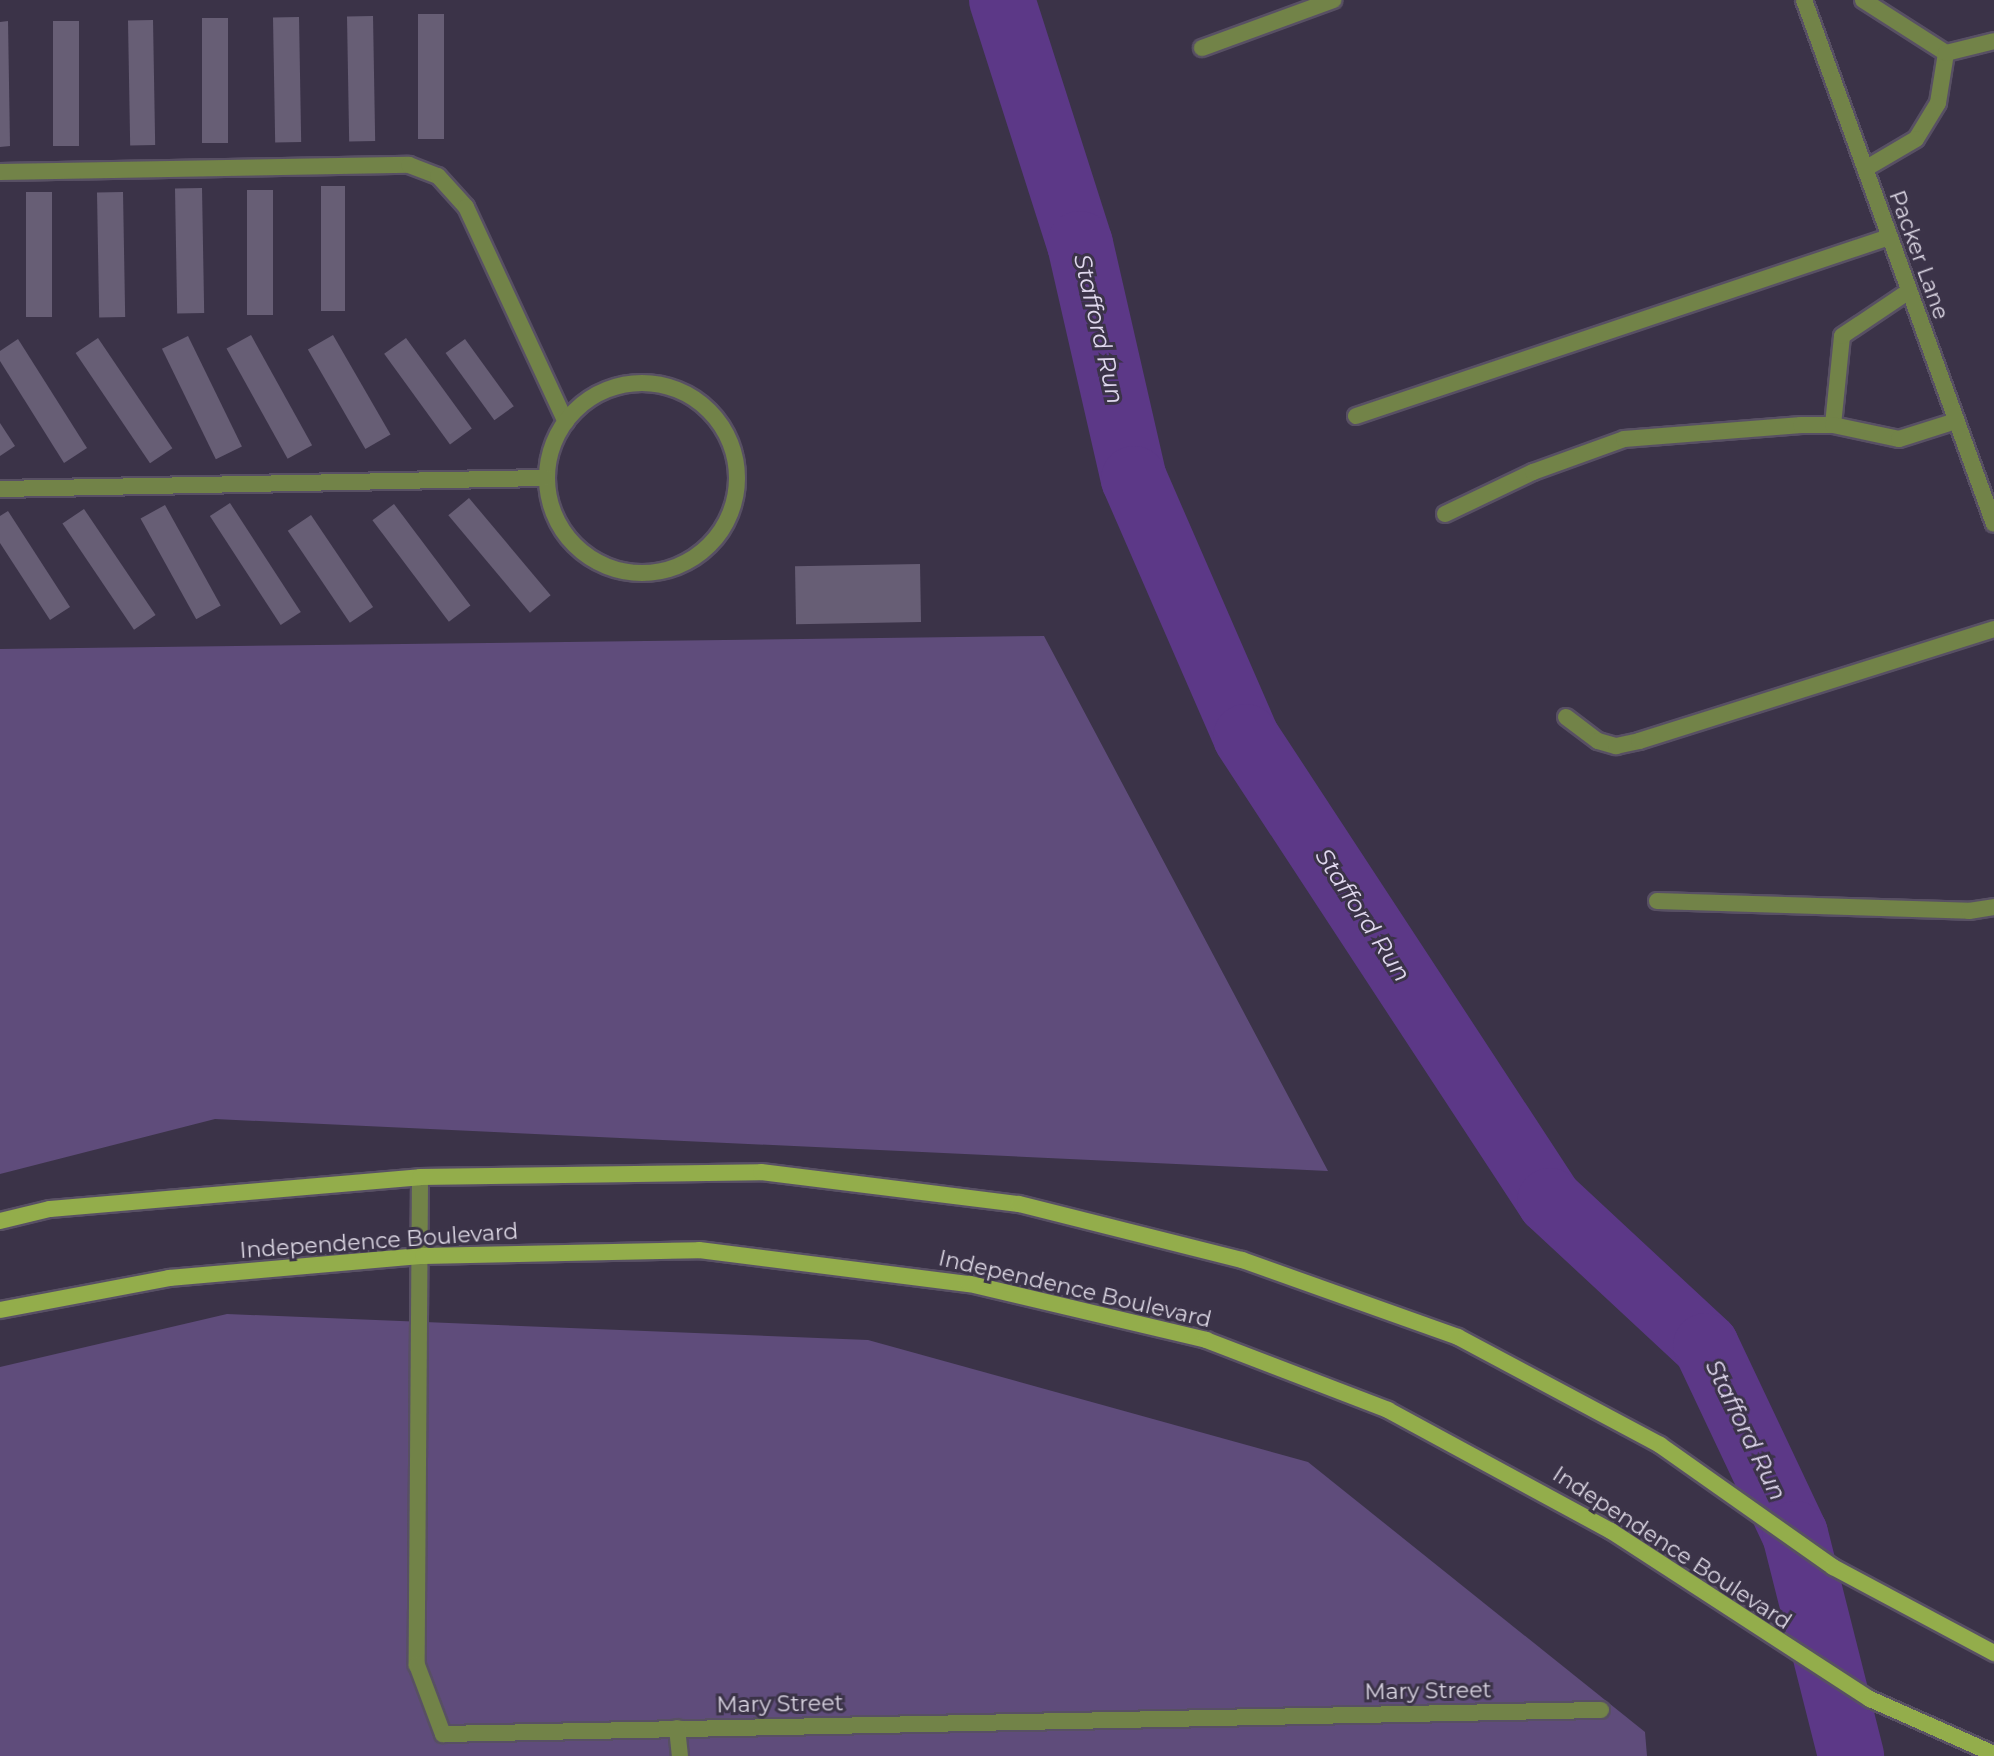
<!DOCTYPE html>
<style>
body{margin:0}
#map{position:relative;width:1994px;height:1756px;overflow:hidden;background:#3b3348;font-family:Montserrat,sans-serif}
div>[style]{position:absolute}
.green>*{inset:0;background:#5f4c7b}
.river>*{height:66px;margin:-33px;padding:0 33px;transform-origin:33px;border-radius:33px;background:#5c3887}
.building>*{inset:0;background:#675e75;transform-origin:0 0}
.roads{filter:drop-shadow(2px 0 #585064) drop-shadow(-2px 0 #585064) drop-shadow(0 2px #585064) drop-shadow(0 -2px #585064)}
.service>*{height:16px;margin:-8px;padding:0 8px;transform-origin:8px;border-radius:8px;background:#728348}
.minor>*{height:16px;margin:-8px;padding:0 8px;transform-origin:8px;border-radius:8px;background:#728348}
.minor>.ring{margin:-8px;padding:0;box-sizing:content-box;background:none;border:16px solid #728348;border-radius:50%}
.secondary>*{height:16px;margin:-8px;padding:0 8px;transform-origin:8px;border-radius:8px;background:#93ad4b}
span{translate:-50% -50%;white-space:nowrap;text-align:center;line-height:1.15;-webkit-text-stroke:6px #3b3348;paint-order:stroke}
.street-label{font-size:22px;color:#dbd6e3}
.water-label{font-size:24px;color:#e0d8ee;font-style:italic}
</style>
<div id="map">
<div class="green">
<i style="clip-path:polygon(1044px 636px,1328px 1171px,215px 1119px,0 1174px,0 649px)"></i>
<i style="clip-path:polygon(227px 1314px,868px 1340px,1308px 1462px,1645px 1732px,1647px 1756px,0 1756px,0 1367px)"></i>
</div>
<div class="river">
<i style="left:1002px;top:0;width:256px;rotate:72.3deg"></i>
<i style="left:1080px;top:244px;width:241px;rotate:77.1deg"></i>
<i style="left:1134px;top:479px;width:281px;rotate:66.5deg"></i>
<i style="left:1246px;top:737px;width:555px;rotate:56.77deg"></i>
<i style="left:1550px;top:1201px;width:213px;rotate:42.9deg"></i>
<i style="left:1706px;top:1346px;width:208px;rotate:64.7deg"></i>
<i style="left:1795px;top:1534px;width:229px;rotate:75.8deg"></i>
</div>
<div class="building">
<i style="left:418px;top:14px;width:26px;height:125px"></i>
<i style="left:373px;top:16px;width:125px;height:26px;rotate:89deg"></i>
<i style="left:299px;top:17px;width:125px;height:26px;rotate:89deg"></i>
<i style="left:202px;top:18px;width:26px;height:125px"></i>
<i style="left:153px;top:20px;width:125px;height:25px;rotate:89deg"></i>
<i style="clip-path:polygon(8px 21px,10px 146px,0 147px,0 22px)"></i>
<i style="left:53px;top:21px;width:26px;height:125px"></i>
<i style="left:345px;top:186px;width:125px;height:24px;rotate:90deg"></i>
<i style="left:202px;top:188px;width:125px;height:27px;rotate:89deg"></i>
<i style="left:247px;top:190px;width:26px;height:125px"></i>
<i style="left:26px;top:192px;width:26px;height:125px"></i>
<i style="left:123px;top:192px;width:125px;height:26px;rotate:89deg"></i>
<i style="left:251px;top:335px;width:126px;height:28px;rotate:61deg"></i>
<i style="left:333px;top:335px;width:115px;height:29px;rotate:60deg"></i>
<i style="left:188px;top:336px;width:123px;height:29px;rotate:64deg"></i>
<i style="left:98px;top:338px;width:133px;height:27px;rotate:56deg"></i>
<i style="left:406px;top:338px;width:112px;height:27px;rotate:54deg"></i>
<i style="clip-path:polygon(18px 339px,87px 448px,64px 463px,0 361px,0 351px)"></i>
<i style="left:465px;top:339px;width:83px;height:24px;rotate:54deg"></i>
<i style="clip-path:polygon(0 423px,15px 446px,0 456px)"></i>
<i style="left:469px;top:498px;width:127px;height:27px;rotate:50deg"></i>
<i style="left:230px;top:503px;width:130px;height:24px;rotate:57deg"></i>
<i style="left:394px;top:504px;width:127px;height:27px;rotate:53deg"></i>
<i style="left:165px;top:505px;width:115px;height:28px;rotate:61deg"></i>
<i style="left:84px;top:509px;width:128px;height:26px;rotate:56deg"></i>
<i style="clip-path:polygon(8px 511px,70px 607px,50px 620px,0 543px,0 516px)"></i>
<i style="left:311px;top:515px;width:111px;height:28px;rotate:56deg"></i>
<i style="left:920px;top:564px;width:58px;height:125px;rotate:89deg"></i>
</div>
<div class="roads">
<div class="service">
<i style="left:1863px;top:0;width:98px;rotate:32.6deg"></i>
<i style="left:1946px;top:53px;width:51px;rotate:99.1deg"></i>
<i style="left:1938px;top:103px;width:42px;rotate:121.4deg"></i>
<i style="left:1916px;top:139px;width:59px;rotate:149.5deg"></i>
<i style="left:1202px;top:48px;width:140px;rotate:-20.1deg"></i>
<i style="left:1946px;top:53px;width:49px;rotate:-14deg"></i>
<i style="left:1356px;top:416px;width:562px;rotate:-18.56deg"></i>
<i style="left:1833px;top:425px;width:89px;rotate:-84.2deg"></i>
<i style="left:1842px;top:336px;width:81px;rotate:-33.9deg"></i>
<i style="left:1445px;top:514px;width:98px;rotate:-25.5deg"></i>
<i style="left:1533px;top:472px;width:97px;rotate:-19.9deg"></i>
<i style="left:1624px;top:439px;width:178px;rotate:-4.5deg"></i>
<i style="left:1801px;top:425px;width:32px"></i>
<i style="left:1833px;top:425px;width:67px;rotate:12deg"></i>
<i style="left:1899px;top:439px;width:60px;rotate:-17.5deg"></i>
<i style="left:1566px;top:717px;width:40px;rotate:37deg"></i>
<i style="left:1598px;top:741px;width:19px;rotate:16deg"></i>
<i style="left:1616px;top:746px;width:24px;rotate:-12deg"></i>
<i style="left:1639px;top:741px;width:372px;rotate:-17.5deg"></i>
<i style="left:1657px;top:901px;width:312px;rotate:1.8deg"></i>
<i style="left:1969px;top:911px;width:25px;rotate:-9deg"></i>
</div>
<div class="minor">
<i style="left:1804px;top:0;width:557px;rotate:70.07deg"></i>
<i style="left:0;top:172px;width:409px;rotate:-1deg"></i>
<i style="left:409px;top:165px;width:31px;rotate:21deg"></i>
<i style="left:438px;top:176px;width:42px;rotate:47.9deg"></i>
<i style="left:466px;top:207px;width:237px;rotate:65.1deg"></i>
<i class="ring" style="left:547px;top:383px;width:174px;height:174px"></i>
<i style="left:0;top:489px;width:545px;rotate:-1.16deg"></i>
<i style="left:420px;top:1177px;width:488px;rotate:90.4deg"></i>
<i style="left:417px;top:1665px;width:74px;rotate:69.4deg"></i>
<i style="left:443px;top:1734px;width:1158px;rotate:-1.19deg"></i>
<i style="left:677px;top:1728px;width:28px;rotate:84deg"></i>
</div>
<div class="secondary">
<i style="left:0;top:1221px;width:51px;rotate:-13.5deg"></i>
<i style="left:50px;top:1209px;width:371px;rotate:-4.9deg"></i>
<i style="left:420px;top:1177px;width:341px;rotate:-0.8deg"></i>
<i style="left:761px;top:1172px;width:260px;rotate:7.1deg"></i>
<i style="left:1019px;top:1204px;width:230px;rotate:14.1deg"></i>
<i style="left:1242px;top:1260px;width:229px;rotate:19.6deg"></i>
<i style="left:1458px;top:1337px;width:229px;rotate:28.1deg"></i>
<i style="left:1660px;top:1445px;width:212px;rotate:35.2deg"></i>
<i style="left:1833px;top:1567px;width:183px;rotate:28.1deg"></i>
<i style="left:0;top:1310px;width:172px;rotate:-10.7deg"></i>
<i style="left:169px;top:1278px;width:255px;rotate:-5deg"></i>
<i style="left:423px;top:1256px;width:276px;rotate:-1.2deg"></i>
<i style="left:699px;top:1250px;width:273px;rotate:7.2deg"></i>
<i style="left:970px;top:1284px;width:243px;rotate:13.3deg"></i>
<i style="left:1206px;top:1340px;width:195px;rotate:21deg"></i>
<i style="left:1388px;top:1410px;width:254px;rotate:28.5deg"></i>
<i style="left:1611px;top:1531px;width:309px;rotate:33deg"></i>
<i style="left:1870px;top:1699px;width:136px;rotate:23.9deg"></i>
</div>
</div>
<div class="street-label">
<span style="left:1919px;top:255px;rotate:70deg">Packer Lane</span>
<span style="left:379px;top:1241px;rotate:-4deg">Independence Boulevard</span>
<span style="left:1075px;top:1289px;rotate:13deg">Independence Boulevard</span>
<span style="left:1672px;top:1548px;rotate:33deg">Independence Boulevard</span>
<span style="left:1428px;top:1691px;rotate:-1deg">Mary Street</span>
<span style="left:780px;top:1704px;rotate:-1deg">Mary Street</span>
</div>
<div class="water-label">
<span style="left:1099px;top:329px;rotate:77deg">Stafford Run</span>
<span style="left:1363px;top:915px;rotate:57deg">Stafford Run</span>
<span style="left:1746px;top:1430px;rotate:64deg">Stafford Run</span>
</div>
</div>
